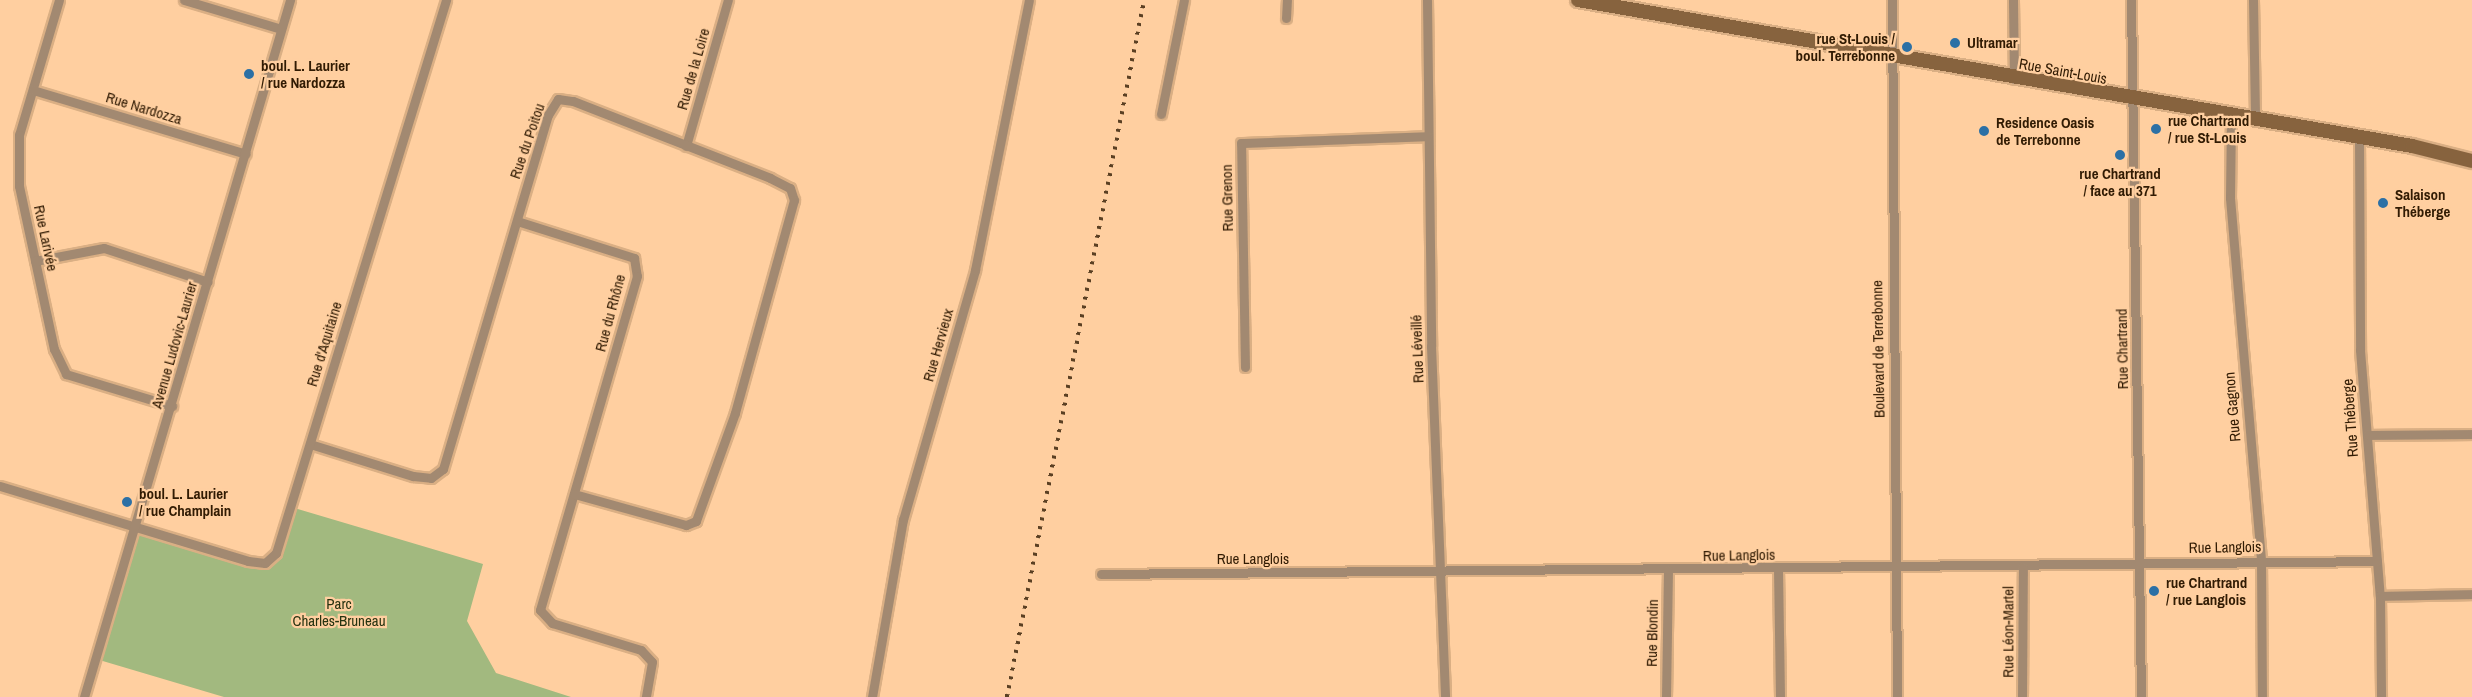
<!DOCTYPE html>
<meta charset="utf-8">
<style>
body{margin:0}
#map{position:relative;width:2472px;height:697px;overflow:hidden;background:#ffcfa0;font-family:"Archivo Narrow",sans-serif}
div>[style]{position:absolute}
.green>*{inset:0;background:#a2b97f}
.roads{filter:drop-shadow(2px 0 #daaf84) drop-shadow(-2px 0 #daaf84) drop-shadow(0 2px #daaf84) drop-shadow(0 -2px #daaf84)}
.street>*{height:9px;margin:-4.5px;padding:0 4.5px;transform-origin:4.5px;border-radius:4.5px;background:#a28971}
.secondary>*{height:14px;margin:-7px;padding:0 7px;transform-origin:7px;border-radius:7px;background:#87633e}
.rail>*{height:4px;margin-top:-2px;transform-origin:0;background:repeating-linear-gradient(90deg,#5b4023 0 3px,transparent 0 9px)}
.dots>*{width:16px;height:16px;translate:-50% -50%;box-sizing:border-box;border:3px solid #ffcfa0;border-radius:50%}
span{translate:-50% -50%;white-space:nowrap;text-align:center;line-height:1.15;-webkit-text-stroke:4.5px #ffcfa0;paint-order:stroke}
.poi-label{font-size:15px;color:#311b03;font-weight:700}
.right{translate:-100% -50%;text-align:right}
.left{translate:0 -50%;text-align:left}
.street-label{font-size:15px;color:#311b03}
.park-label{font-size:15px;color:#273311}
</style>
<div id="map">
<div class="green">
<i style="clip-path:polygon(291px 507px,483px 564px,467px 621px,496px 673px,571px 697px,224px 697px,96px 659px,134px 528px,265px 563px,276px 553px)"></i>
</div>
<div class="roads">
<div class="street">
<i style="left:59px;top:0;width:141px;rotate:106.5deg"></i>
<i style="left:19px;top:135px;width:51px;rotate:90deg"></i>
<i style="left:19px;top:186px;width:167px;rotate:77.9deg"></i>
<i style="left:54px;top:349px;width:28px;rotate:64deg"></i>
<i style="left:66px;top:374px;width:111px;rotate:16.8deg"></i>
<i style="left:184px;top:0;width:101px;rotate:16.6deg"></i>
<i style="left:1427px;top:0;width:346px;rotate:89.3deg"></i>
<i style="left:1431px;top:346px;width:351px;rotate:87.7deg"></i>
<i style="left:1892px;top:0;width:697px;rotate:89.59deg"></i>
<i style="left:2013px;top:0;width:79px;rotate:89.3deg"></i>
<i style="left:2131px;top:0;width:697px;rotate:89.18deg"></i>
<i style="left:2253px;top:0;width:119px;rotate:89deg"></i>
<i style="left:1286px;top:18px;width:18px;rotate:-87deg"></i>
<i style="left:33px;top:90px;width:222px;rotate:16.7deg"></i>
<i style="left:1161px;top:114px;width:116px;rotate:-78.6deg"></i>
<i style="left:2231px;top:116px;width:82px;rotate:90.7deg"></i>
<i style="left:2230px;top:198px;width:364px;rotate:85.1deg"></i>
<i style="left:2261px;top:561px;width:136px;rotate:89.6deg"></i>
<i style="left:2359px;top:136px;width:214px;rotate:89.7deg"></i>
<i style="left:2360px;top:350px;width:247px;rotate:85.4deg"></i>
<i style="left:2380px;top:596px;width:101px;rotate:89.4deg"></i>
<i style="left:686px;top:146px;width:152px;rotate:-74deg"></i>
<i style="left:517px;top:221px;width:123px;rotate:17.5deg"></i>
<i style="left:634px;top:258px;width:18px;rotate:81deg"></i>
<i style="left:637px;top:276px;width:348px;rotate:106.2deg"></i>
<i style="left:540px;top:610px;width:18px;rotate:47deg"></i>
<i style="left:552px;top:623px;width:93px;rotate:16.9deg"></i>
<i style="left:641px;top:650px;width:16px;rotate:47deg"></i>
<i style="left:652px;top:662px;width:36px;rotate:100deg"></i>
<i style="left:35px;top:261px;width:70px;rotate:-10.7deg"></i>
<i style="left:104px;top:248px;width:109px;rotate:18.1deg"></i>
<i style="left:1245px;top:367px;width:224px;rotate:-91deg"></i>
<i style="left:1241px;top:143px;width:187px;rotate:-2.1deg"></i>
<i style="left:2367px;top:435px;width:105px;rotate:-0.5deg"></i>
<i style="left:310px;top:444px;width:108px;rotate:17.3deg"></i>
<i style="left:413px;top:476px;width:18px;rotate:6deg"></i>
<i style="left:431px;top:478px;width:15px;rotate:-37deg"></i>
<i style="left:443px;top:469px;width:369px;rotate:-73.5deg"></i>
<i style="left:548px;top:115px;width:19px;rotate:-58deg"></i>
<i style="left:558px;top:99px;width:15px;rotate:8deg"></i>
<i style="left:573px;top:101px;width:212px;rotate:21.3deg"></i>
<i style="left:770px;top:178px;width:22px;rotate:27deg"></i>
<i style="left:790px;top:188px;width:13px;rotate:72deg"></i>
<i style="left:794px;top:200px;width:221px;rotate:105.5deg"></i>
<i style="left:735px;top:413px;width:115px;rotate:109.9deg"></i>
<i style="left:696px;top:521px;width:11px;rotate:158deg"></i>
<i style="left:686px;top:525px;width:116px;rotate:-164.5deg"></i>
<i style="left:0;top:486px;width:259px;rotate:16.8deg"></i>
<i style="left:248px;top:561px;width:17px;rotate:7deg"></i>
<i style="left:265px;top:563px;width:15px;rotate:-42deg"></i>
<i style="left:276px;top:553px;width:579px;rotate:-72.91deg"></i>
<i style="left:1778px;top:569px;width:128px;rotate:89.1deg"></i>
<i style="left:1101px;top:574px;width:1276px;rotate:-0.58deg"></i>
<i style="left:2380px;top:596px;width:92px;rotate:-1.2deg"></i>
<i style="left:84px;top:697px;width:727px;rotate:-73.53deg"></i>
<i style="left:872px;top:697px;width:180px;rotate:-80.1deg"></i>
<i style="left:903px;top:520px;width:260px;rotate:-73.9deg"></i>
<i style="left:975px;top:270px;width:275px;rotate:-78.7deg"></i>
<i style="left:1666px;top:697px;width:127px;rotate:-89.1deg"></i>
<i style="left:2022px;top:697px;width:130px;rotate:-89.6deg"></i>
</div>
<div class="secondary">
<i style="left:1578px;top:0;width:847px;rotate:9.93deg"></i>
<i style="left:2412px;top:146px;width:62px;rotate:14deg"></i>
</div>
</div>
<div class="rail">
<i style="left:1007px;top:697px;width:710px;rotate:-78.88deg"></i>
</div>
<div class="dots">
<i style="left:1955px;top:43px;background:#2c70a5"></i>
<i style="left:1907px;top:47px;background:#2c70a5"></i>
<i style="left:249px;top:74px;background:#2c70a5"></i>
<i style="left:2156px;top:129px;background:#2c70a5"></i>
<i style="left:1984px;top:131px;background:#2c70a5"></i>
<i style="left:2120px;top:155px;background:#2c70a5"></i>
<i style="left:2383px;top:203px;background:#2c70a5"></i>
<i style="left:127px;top:502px;background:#2c70a5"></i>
<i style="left:2154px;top:591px;background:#2c70a5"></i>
</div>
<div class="poi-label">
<span class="right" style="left:1895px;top:47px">rue St-Louis /<br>boul. Terrebonne</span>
<span class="left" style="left:1967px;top:43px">Ultramar</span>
<span class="left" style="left:261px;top:74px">boul. L. Laurier<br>/ rue Nardozza</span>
<span class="left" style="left:2168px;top:129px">rue Chartrand<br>/ rue St-Louis</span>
<span class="left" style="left:1996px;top:131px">Residence Oasis<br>de Terrebonne</span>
<span style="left:2120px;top:182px">rue Chartrand<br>/ face au 371</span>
<span class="left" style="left:2395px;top:203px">Salaison<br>Théberge</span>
<span class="left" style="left:139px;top:502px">boul. L. Laurier<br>/ rue Champlain</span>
<span class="left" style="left:2166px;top:591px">rue Chartrand<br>/ rue Langlois</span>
</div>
<div class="street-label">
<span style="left:693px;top:69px;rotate:-74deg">Rue de la Loire</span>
<span style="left:2063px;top:71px;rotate:10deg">Rue Saint-Louis</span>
<span style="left:144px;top:108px;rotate:17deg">Rue Nardozza</span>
<span style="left:527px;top:141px;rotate:-71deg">Rue du Poitou</span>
<span style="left:1227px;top:198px;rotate:-91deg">Rue Grenon</span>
<span style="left:46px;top:238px;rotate:78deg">Rue Larivée</span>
<span style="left:610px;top:313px;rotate:-75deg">Rue du Rhône</span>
<span style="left:324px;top:344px;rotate:-73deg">Rue d'Aquitaine</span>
<span style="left:174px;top:345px;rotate:-74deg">Avenue Ludovic-Laurier</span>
<span style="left:938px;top:345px;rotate:-74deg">Rue Hervieux</span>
<span style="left:1417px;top:349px;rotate:-92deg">Rue Léveillé</span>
<span style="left:1878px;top:349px;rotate:-91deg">Boulevard de Terrebonne</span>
<span style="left:2122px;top:349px;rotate:-91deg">Rue Chartrand</span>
<span style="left:2232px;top:407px;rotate:-95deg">Rue Gagnon</span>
<span style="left:2350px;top:418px;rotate:-94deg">Rue Théberge</span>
<span style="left:2225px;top:547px;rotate:-1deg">Rue Langlois</span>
<span style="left:1739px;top:555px;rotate:-1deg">Rue Langlois</span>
<span style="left:1253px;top:559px">Rue Langlois</span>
<span style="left:2008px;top:632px;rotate:-90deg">Rue Léon-Martel</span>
<span style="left:1652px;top:633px;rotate:-89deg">Rue Blondin</span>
</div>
<div class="park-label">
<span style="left:339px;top:612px">Parc<br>Charles-Bruneau</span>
</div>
</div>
